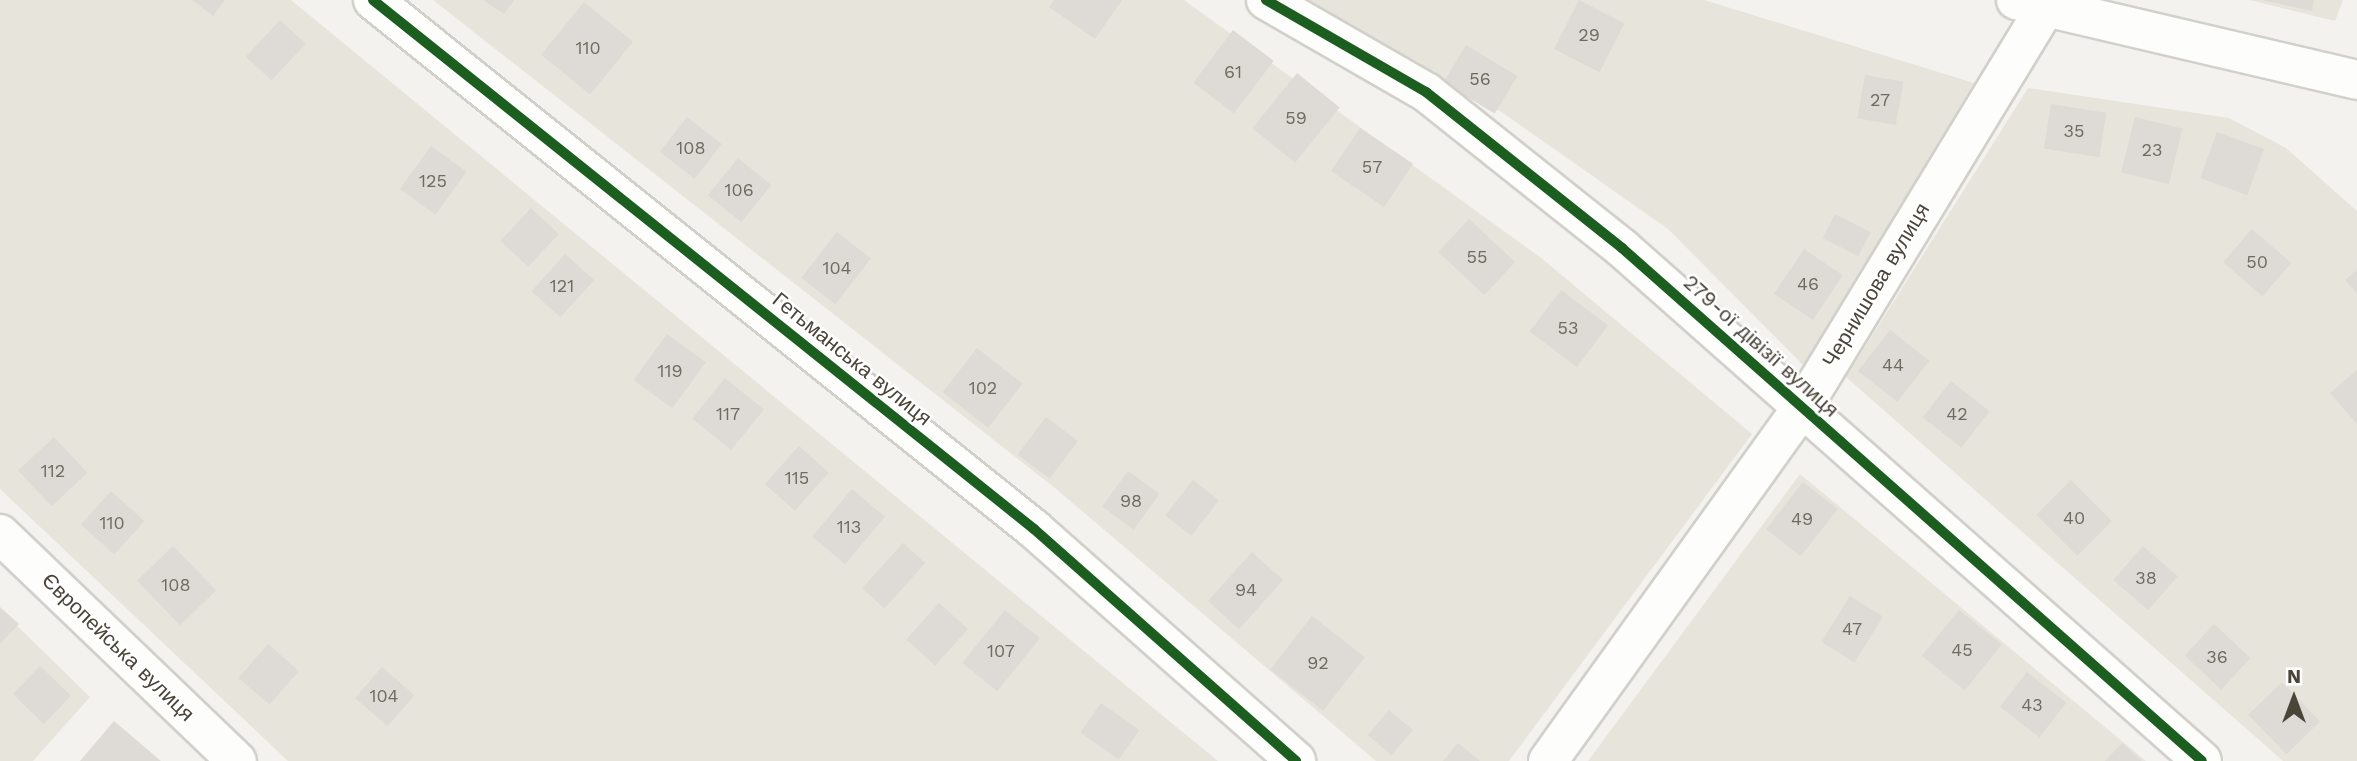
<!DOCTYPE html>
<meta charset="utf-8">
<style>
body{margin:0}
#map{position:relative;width:2357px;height:761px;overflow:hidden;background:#f4f2ee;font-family:"Work Sans",sans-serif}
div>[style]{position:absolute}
.residential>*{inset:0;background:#e7e4dc}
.building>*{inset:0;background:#dedbd6;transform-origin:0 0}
.roads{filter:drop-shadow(2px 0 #d2d0cb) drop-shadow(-2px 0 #d2d0cb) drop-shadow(0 2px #d2d0cb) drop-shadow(0 -2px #d2d0cb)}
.street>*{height:38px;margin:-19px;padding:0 19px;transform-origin:19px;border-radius:19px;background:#fdfdfc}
.cycleway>*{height:10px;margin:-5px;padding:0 5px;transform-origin:5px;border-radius:5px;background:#1b5e20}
span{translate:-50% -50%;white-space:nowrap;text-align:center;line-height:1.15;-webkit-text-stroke:5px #fff;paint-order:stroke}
.number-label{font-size:18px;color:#706a61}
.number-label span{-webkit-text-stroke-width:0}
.street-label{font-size:21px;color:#4b4439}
.north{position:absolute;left:2259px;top:663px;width:70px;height:70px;-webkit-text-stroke:5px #fff;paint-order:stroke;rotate:0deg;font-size:19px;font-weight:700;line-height:28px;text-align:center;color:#4b4439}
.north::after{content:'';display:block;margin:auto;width:24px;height:32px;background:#4b4439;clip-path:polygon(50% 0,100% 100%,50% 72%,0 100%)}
</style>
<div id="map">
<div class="residential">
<i style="clip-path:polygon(0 0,291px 0,1218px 761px,288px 761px,0 489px)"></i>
<i style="clip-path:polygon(433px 0,1184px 0,1540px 257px,1752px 434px,1509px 761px,1376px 761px,1055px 488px)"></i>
<i style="clip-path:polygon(1306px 0,1704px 0,1974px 83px,1805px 367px,1668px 229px,1503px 113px)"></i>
<i style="clip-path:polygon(2250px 0,2343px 0,2335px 21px)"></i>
<i style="clip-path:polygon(2028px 88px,2229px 118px,2286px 148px,2357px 211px,2357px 761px,2283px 761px,1846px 377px)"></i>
<i style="clip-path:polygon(1800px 474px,2146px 761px,1588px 761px)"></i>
<i style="clip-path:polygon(0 609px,90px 697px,33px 761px,0 761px)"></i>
</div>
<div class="building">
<i style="clip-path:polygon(192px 0,225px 0,213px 16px)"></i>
<i style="clip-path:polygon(483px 0,514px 0,504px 14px)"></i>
<i style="clip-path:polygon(1054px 0,1122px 0,1095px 39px,1049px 7px)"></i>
<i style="left:1579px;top:0;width:51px;height:55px;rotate:27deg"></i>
<i style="clip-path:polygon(2262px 0,2314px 0,2312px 11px)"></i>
<i style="left:584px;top:2px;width:63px;height:68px;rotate:39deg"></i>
<i style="left:280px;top:20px;width:35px;height:50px;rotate:43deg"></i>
<i style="left:1233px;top:30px;width:51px;height:66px;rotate:37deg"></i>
<i style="left:1466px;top:45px;width:60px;height:44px;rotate:31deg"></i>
<i style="left:1297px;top:73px;width:55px;height:71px;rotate:39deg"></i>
<i style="left:1865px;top:75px;width:39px;height:44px;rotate:10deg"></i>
<i style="left:2051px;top:104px;width:56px;height:45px;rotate:9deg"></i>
<i style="left:687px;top:117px;width:44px;height:44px;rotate:38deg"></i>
<i style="left:2135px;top:117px;width:49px;height:57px;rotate:14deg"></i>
<i style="left:1360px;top:128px;width:64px;height:52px;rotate:34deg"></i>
<i style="left:2217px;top:132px;width:50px;height:49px;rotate:20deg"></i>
<i style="left:431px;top:146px;width:44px;height:53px;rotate:36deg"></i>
<i style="left:738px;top:158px;width:43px;height:48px;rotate:39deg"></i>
<i style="left:531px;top:208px;width:38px;height:45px;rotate:43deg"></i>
<i style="left:1835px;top:214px;width:40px;height:27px;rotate:27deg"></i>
<i style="left:1469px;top:219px;width:63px;height:45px;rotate:43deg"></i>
<i style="left:2252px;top:229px;width:52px;height:44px;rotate:41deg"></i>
<i style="left:837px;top:232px;width:43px;height:58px;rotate:38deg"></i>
<i style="left:1804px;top:249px;width:47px;height:54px;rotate:34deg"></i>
<i style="left:565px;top:254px;width:39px;height:50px;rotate:42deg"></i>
<i style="clip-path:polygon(2357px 270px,2357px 294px,2345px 280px)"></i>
<i style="left:1561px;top:290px;width:59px;height:52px;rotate:37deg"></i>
<i style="left:1890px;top:330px;width:50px;height:52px;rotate:38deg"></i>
<i style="left:667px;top:334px;width:48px;height:57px;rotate:36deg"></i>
<i style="left:977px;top:348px;width:58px;height:56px;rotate:38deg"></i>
<i style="clip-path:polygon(2357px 370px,2357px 424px,2330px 393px)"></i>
<i style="left:725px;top:378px;width:50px;height:52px;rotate:39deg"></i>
<i style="left:1951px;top:381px;width:49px;height:46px;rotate:38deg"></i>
<i style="left:1046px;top:417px;width:40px;height:47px;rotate:37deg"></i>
<i style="left:54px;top:437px;width:49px;height:49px;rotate:47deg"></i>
<i style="left:799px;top:446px;width:40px;height:51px;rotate:42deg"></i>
<i style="left:1128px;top:471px;width:39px;height:44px;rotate:36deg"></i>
<i style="left:1193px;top:480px;width:33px;height:45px;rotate:38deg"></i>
<i style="left:2071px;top:480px;width:58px;height:49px;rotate:45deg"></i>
<i style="left:1803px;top:482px;width:44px;height:60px;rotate:38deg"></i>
<i style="left:852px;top:489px;width:43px;height:62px;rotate:40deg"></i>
<i style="left:111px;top:491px;width:45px;height:45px;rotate:42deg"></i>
<i style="left:903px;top:543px;width:30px;height:61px;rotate:42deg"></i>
<i style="left:173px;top:546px;width:62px;height:50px;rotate:46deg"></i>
<i style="left:2143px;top:546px;width:46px;height:45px;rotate:41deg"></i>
<i style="left:1252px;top:552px;width:42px;height:66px;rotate:42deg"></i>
<i style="left:1850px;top:596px;width:39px;height:54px;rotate:32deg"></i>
<i style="left:939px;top:603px;width:39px;height:49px;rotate:42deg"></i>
<i style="clip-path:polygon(0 607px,19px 624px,0 644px)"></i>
<i style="left:1005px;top:610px;width:45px;height:68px;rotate:39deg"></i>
<i style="left:1959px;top:610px;width:55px;height:59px;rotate:39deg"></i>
<i style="left:1312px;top:616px;width:67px;height:68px;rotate:38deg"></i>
<i style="left:2214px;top:624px;width:50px;height:43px;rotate:43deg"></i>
<i style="left:268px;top:644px;width:41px;height:45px;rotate:41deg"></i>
<i style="left:40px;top:666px;width:43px;height:39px;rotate:44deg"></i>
<i style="left:382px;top:667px;width:43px;height:41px;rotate:41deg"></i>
<i style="left:2027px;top:672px;width:50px;height:44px;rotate:38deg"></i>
<i style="left:2282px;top:682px;width:55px;height:47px;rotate:46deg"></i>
<i style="left:1101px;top:703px;width:47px;height:36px;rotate:35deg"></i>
<i style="left:1389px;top:710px;width:31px;height:33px;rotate:40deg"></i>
<i style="clip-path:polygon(114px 721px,161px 761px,80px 761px)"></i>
<i style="clip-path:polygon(1458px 743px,1480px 761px,1443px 761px)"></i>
<i style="clip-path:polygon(2122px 743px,2142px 761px,2105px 761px)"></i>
</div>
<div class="roads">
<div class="street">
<i style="left:373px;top:0;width:847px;rotate:38.67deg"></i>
<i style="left:1034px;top:529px;width:350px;rotate:41.5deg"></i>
<i style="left:1266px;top:0;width:185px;rotate:29.9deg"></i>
<i style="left:1426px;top:92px;width:251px;rotate:38.5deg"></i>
<i style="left:1622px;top:248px;width:774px;rotate:41.49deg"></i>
<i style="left:2016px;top:0;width:350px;rotate:13.2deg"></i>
<i style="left:0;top:534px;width:328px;rotate:43.8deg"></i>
<i style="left:1548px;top:761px;width:435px;rotate:-54.3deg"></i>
<i style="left:1802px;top:408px;width:470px;rotate:-58.7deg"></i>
</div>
</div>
<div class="cycleway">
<i style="left:373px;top:0;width:847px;rotate:38.67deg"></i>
<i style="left:1034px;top:529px;width:350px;rotate:41.5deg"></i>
<i style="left:1266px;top:0;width:185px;rotate:29.9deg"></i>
<i style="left:1426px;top:92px;width:251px;rotate:38.5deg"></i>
<i style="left:1622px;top:248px;width:774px;rotate:41.49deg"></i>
</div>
<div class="number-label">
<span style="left:1589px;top:35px">29</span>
<span style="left:588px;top:48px">110</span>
<span style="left:1233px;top:72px">61</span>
<span style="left:1480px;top:79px">56</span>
<span style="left:1880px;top:100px">27</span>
<span style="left:1296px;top:118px">59</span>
<span style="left:2074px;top:131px">35</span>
<span style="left:691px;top:148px">108</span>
<span style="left:2152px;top:150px">23</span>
<span style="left:1372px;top:167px">57</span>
<span style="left:433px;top:181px">125</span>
<span style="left:739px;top:190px">106</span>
<span style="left:1477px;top:257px">55</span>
<span style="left:2257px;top:262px">50</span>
<span style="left:837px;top:268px">104</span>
<span style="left:1808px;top:284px">46</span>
<span style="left:562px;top:286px">121</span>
<span style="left:1568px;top:328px">53</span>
<span style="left:1893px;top:365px">44</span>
<span style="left:670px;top:371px">119</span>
<span style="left:983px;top:388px">102</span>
<span style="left:728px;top:414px">117</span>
<span style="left:1957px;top:414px">42</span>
<span style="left:53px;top:471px">112</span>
<span style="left:797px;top:478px">115</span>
<span style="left:1131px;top:501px">98</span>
<span style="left:2074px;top:518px">40</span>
<span style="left:1802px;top:519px">49</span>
<span style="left:112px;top:523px">110</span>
<span style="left:849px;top:527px">113</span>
<span style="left:2146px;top:578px">38</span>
<span style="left:176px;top:585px">108</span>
<span style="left:1246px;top:590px">94</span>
<span style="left:1852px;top:629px">47</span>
<span style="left:1962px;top:650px">45</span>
<span style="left:1001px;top:651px">107</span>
<span style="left:2217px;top:657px">36</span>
<span style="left:1318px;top:663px">92</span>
<span style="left:384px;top:696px">104</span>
<span style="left:2032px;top:705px">43</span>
</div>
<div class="street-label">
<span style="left:1876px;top:285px;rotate:-59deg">Чернишова вулиця</span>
<span style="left:1761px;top:346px;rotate:42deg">279-ої дівізії вулиця</span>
<span style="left:852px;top:359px;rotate:39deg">Гетьманська вулиця</span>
<span style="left:118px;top:647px;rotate:44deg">Європейська вулиця</span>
</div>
<div class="north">N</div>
</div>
